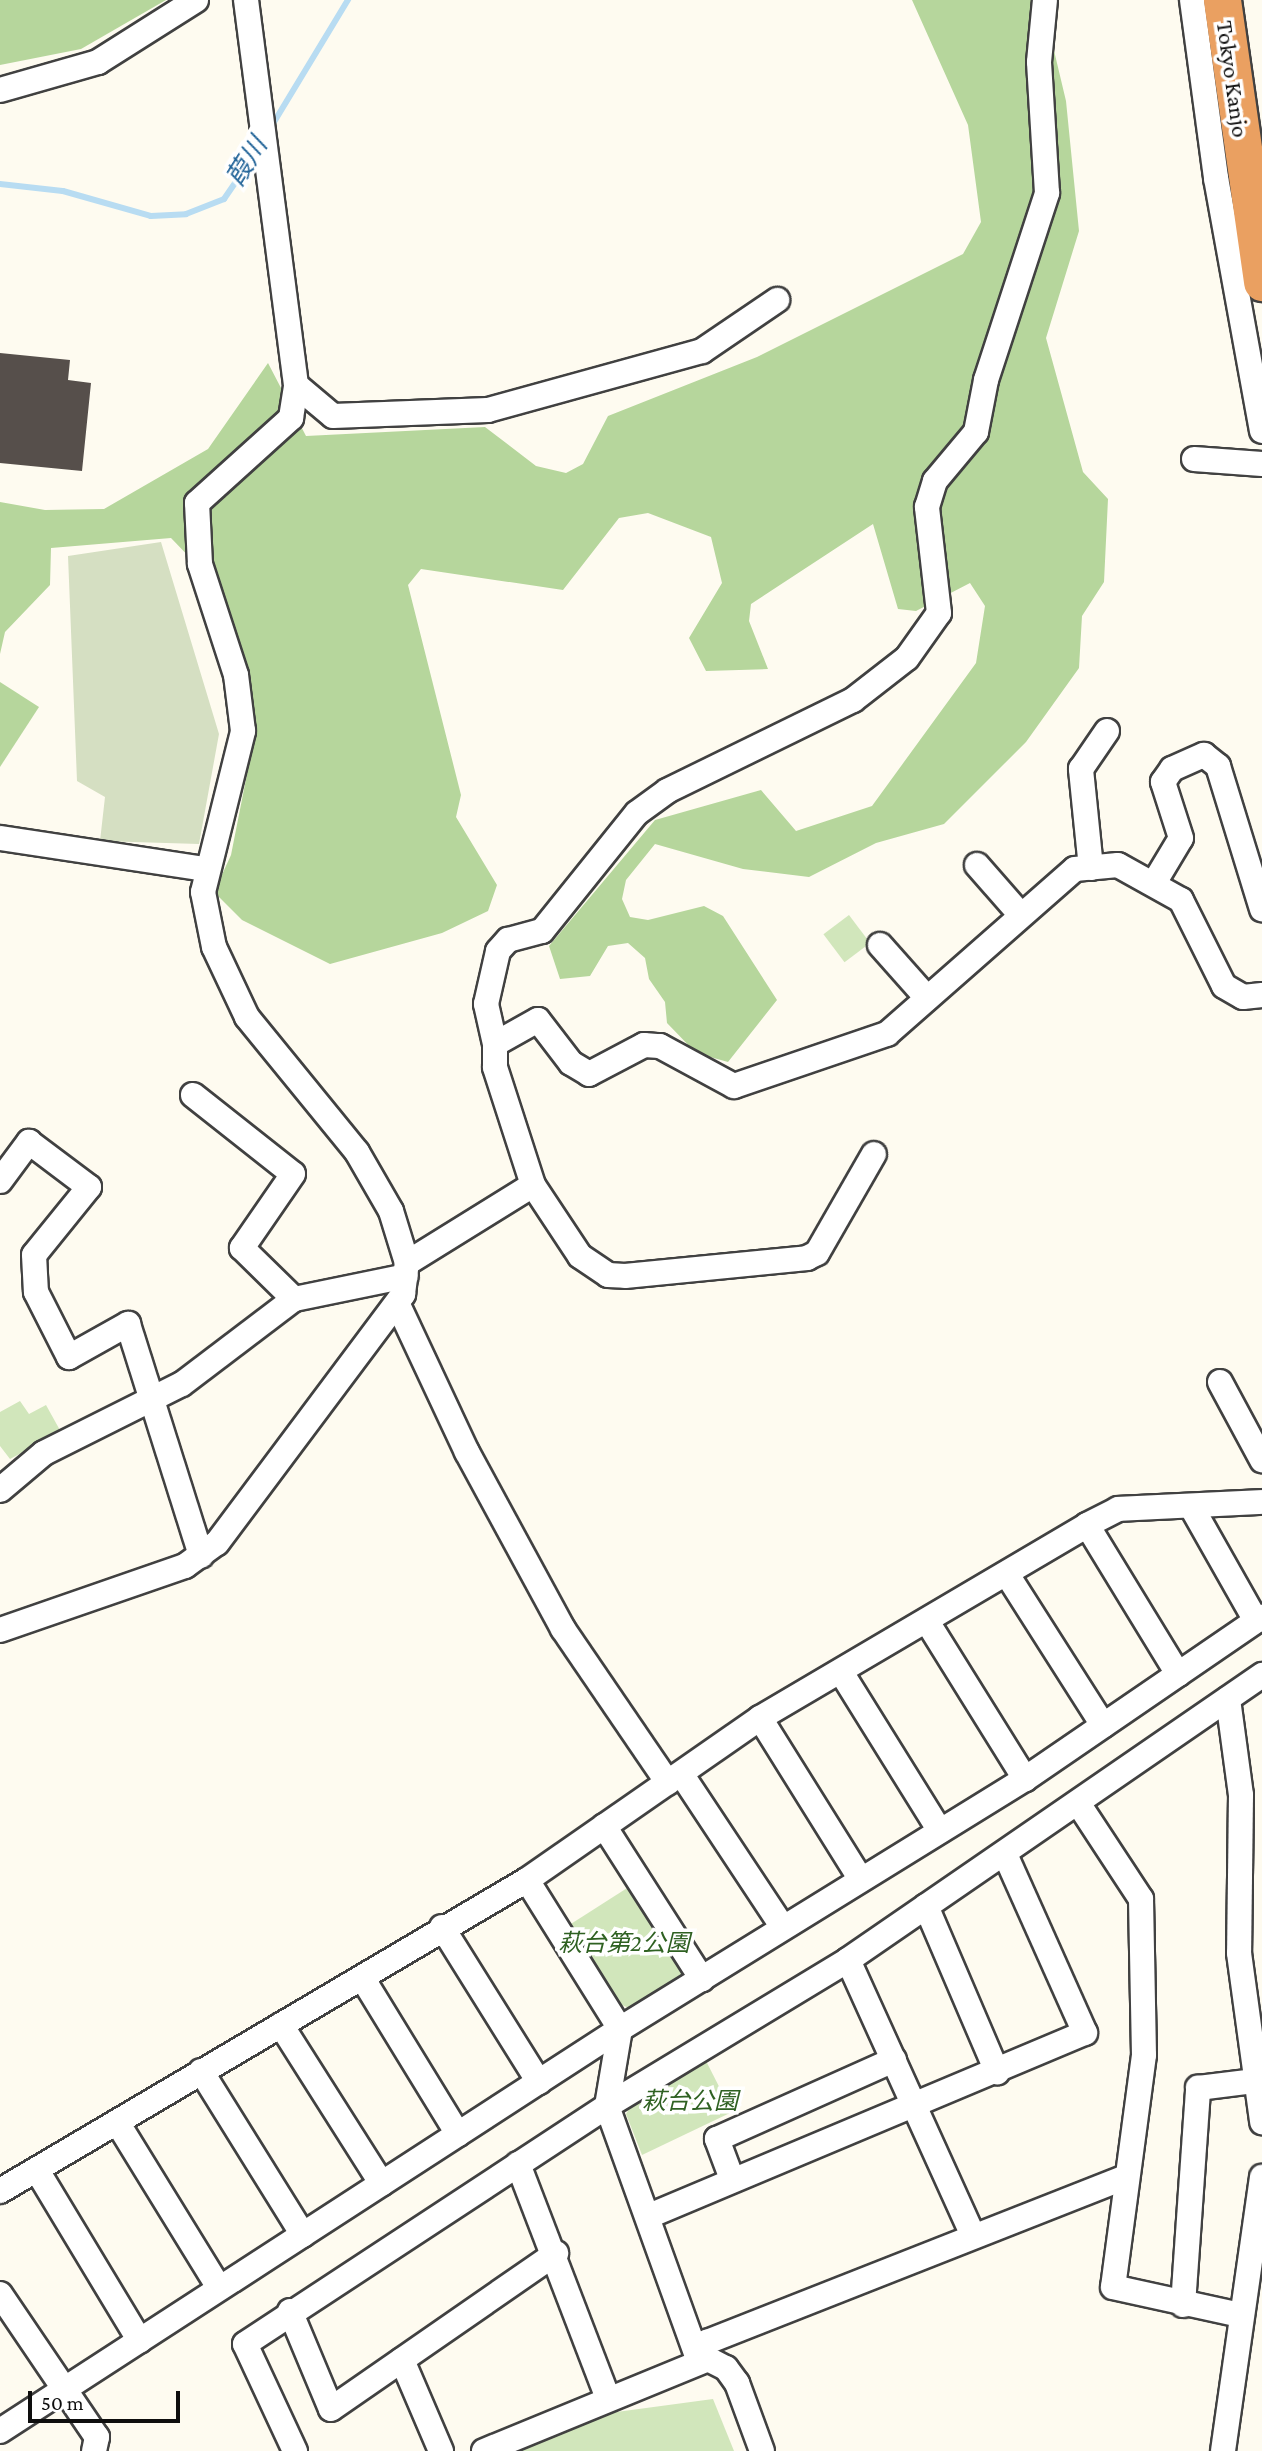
<!DOCTYPE html>
<meta charset="utf-8">
<style>
body{margin:0}
#map{position:relative;width:1262px;height:2451px;overflow:hidden;background:#fefbf0;font-family:"Crimson Pro","Noto Sans JP",serif}
div>[style]{position:absolute}
.green>*{inset:0;background:#d1e6bb;transform-origin:0 0}
.forest>*{inset:0;background:#b6d69c}
.cemetery>*{inset:0;background:#d5dfc2}
.stream>*{height:6px;margin:-3px;padding:0 3px;transform-origin:3px;border-radius:3px;background:#b8dcf2}
.building>*{inset:0;background:#564f4b}
.roads{filter:drop-shadow(2px 0 #414141) drop-shadow(-2px 0 #414141) drop-shadow(0 2px #414141) drop-shadow(0 -2px #414141)}
.minor>*{height:24px;margin:-12px;padding:0 12px;transform-origin:12px;border-radius:12px;background:#fff}
.highway>*{height:37px;margin:-18.5px;padding:0 18.5px;transform-origin:18.5px;border-radius:18.5px;background:#eaa061}
span{translate:-50% -50%;white-space:nowrap;text-align:center;line-height:1.15;-webkit-text-stroke:7px #fff;paint-order:stroke}
.street-label{font-size:24px;color:#0e0e0e}
.park-label{font-size:24px;color:#2f6122;font-style:italic}
.water-label{font-size:26px;color:#1f6297;font-style:italic}
.scale{position:absolute;left:28px;top:2391px;width:152px;height:32px;box-sizing:border-box;border:4px solid #0e0e0e;border-top:0;padding-left:9px;font-size:21px;line-height:24px;white-space:nowrap;color:#0e0e0e;-webkit-text-stroke:5px #fff;paint-order:stroke}
</style>
<div id="map">
<div class="green">
<i style="left:849px;top:915px;width:35px;height:32px;rotate:53deg"></i>
<i style="clip-path:polygon(20px 1401px,29px 1414px,46px 1405px,61px 1432px,10px 1459px,0 1446px,0 1412px)"></i>
<i style="clip-path:polygon(635px 1883px,691px 1971px,631px 2009px,615px 2002px,563px 1929px)"></i>
<i style="clip-path:polygon(704px 2057px,732px 2112px,642px 2155px,626px 2114px,632px 2104px)"></i>
<i style="clip-path:polygon(713px 2399px,734px 2451px,515px 2451px,609px 2413px)"></i>
</div>
<div class="forest">
<i style="clip-path:polygon(0 0,166px 0,81px 49px,0 65px)"></i>
<i style="clip-path:polygon(912px 0,1042px 0,1066px 101px,1079px 231px,1046px 338px,1083px 472px,1108px 499px,1104px 582px,1082px 616px,1079px 668px,1026px 742px,944px 824px,876px 843px,809px 877px,743px 869px,655px 844px,626px 880px,622px 899px,630px 917px,648px 920px,704px 906px,723px 916px,777px 1000px,728px 1062px,696px 1053px,667px 1023px,665px 1002px,649px 979px,645px 958px,628px 943px,608px 946px,590px 976px,560px 979px,549px 946px,655px 820px,761px 790px,796px 831px,872px 806px,976px 663px,985px 606px,970px 583px,916px 611px,898px 609px,873px 524px,751px 604px,749px 621px,768px 669px,706px 671px,689px 638px,722px 583px,711px 537px,648px 513px,619px 518px,563px 590px,421px 569px,408px 585px,461px 795px,456px 817px,497px 885px,488px 911px,442px 933px,330px 964px,242px 920px,214px 892px,231px 855px,249px 764px,224px 593px,171px 538px,51px 548px,50px 585px,5px 632px,0 654px,0 502px,45px 510px,104px 509px,208px 449px,268px 363px,306px 436px,485px 427px,536px 466px,566px 473px,583px 464px,608px 416px,757px 357px,963px 254px,981px 222px,968px 125px)"></i>
<i style="clip-path:polygon(0 682px,39px 707px,0 767px)"></i>
</div>
<div class="cemetery">
<i style="clip-path:polygon(161px 542px,219px 734px,199px 844px,100px 841px,105px 797px,77px 781px,68px 556px)"></i>
</div>
<div class="stream">
<i style="left:271px;top:127px;width:149px;rotate:-58.8deg"></i>
<i style="left:0;top:184px;width:63px;rotate:6.3deg"></i>
<i style="left:63px;top:191px;width:91px;rotate:15.9deg"></i>
<i style="left:151px;top:216px;width:35px;rotate:-3deg"></i>
<i style="left:186px;top:214px;width:41px;rotate:-21.5deg"></i>
<i style="left:224px;top:199px;width:58px;rotate:-55.5deg"></i>
</div>
<div class="building">
<i style="clip-path:polygon(0 353px,70px 360px,68px 380px,91px 383px,82px 471px,0 463px)"></i>
</div>
<div class="roads">
<div class="minor">
<i style="left:1192px;top:0;width:180px;rotate:82.3deg"></i>
<i style="left:1216px;top:178px;width:257px;rotate:79.7deg"></i>
<i style="left:0;top:90px;width:102px;rotate:-15.9deg"></i>
<i style="left:98px;top:62px;width:116px;rotate:-32.3deg"></i>
<i style="left:296px;top:385px;width:48px;rotate:40deg"></i>
<i style="left:333px;top:416px;width:155px;rotate:-2.2deg"></i>
<i style="left:488px;top:410px;width:222px;rotate:-15.4deg"></i>
<i style="left:702px;top:351px;width:91px;rotate:-34.2deg"></i>
<i style="left:1194px;top:459px;width:68px;rotate:4.2deg"></i>
<i style="left:0;top:838px;width:207px;rotate:8.6deg"></i>
<i style="left:977px;top:865px;width:64px;rotate:48.8deg"></i>
<i style="left:1091px;top:868px;width:100px;rotate:-95.8deg"></i>
<i style="left:1081px;top:769px;width:46px;rotate:-55.6deg"></i>
<i style="left:1154px;top:883px;width:52px;rotate:-59deg"></i>
<i style="left:1181px;top:838px;width:59px;rotate:-107.8deg"></i>
<i style="left:1163px;top:782px;width:16px;rotate:-55deg"></i>
<i style="left:1172px;top:769px;width:35px;rotate:-24deg"></i>
<i style="left:1204px;top:755px;width:18px;rotate:38deg"></i>
<i style="left:1218px;top:766px;width:150px;rotate:72.9deg"></i>
<i style="left:880px;top:945px;width:71px;rotate:48.4deg"></i>
<i style="left:495px;top:1044px;width:41px;rotate:-102.7deg"></i>
<i style="left:486px;top:1004px;width:54px;rotate:-77.2deg"></i>
<i style="left:498px;top:951px;width:15px;rotate:-48deg"></i>
<i style="left:508px;top:940px;width:35px;rotate:-15deg"></i>
<i style="left:542px;top:931px;width:151px;rotate:-51.2deg"></i>
<i style="left:637px;top:813px;width:37px;rotate:-36deg"></i>
<i style="left:667px;top:791px;width:207px;rotate:-26.1deg"></i>
<i style="left:853px;top:700px;width:68px;rotate:-37.9deg"></i>
<i style="left:907px;top:658px;width:55px;rotate:-54.6deg"></i>
<i style="left:939px;top:613px;width:107px;rotate:-96.5deg"></i>
<i style="left:927px;top:507px;width:27px;rotate:-73deg"></i>
<i style="left:935px;top:481px;width:64px;rotate:-50.1deg"></i>
<i style="left:976px;top:432px;width:53px;rotate:-79.1deg"></i>
<i style="left:986px;top:380px;width:197px;rotate:-71.9deg"></i>
<i style="left:1047px;top:193px;width:131px;rotate:-93.5deg"></i>
<i style="left:1039px;top:62px;width:62px;rotate:-84.5deg"></i>
<i style="left:193px;top:1095px;width:127px;rotate:38.3deg"></i>
<i style="left:293px;top:1174px;width:90px;rotate:124.6deg"></i>
<i style="left:242px;top:1248px;width:73px;rotate:44.4deg"></i>
<i style="left:0;top:1181px;width:49px;rotate:-53.4deg"></i>
<i style="left:29px;top:1142px;width:75px;rotate:36.9deg"></i>
<i style="left:89px;top:1187px;width:87px;rotate:129deg"></i>
<i style="left:34px;top:1255px;width:37px;rotate:87deg"></i>
<i style="left:36px;top:1292px;width:73px;rotate:63.1deg"></i>
<i style="left:69px;top:1357px;width:68px;rotate:-29.2deg"></i>
<i style="left:128px;top:1324px;width:243px;rotate:72.5deg"></i>
<i style="left:533px;top:1185px;width:85px;rotate:56.5deg"></i>
<i style="left:580px;top:1256px;width:34px;rotate:34deg"></i>
<i style="left:608px;top:1275px;width:17px;rotate:3deg"></i>
<i style="left:625px;top:1276px;width:183px;rotate:-5.6deg"></i>
<i style="left:807px;top:1258px;width:11px;rotate:-27deg"></i>
<i style="left:817px;top:1253px;width:114px;rotate:-60.1deg"></i>
<i style="left:407px;top:1263px;width:148px;rotate:-31.8deg"></i>
<i style="left:533px;top:1185px;width:124px;rotate:-107.9deg"></i>
<i style="left:495px;top:1067px;width:23px;rotate:-90deg"></i>
<i style="left:495px;top:1044px;width:49px;rotate:-29.2deg"></i>
<i style="left:538px;top:1020px;width:54px;rotate:52.5deg"></i>
<i style="left:571px;top:1063px;width:21px;rotate:31deg"></i>
<i style="left:589px;top:1074px;width:62px;rotate:-27.8deg"></i>
<i style="left:644px;top:1045px;width:16px;rotate:4deg"></i>
<i style="left:660px;top:1046px;width:84px;rotate:28.4deg"></i>
<i style="left:734px;top:1086px;width:162px;rotate:-18.8deg"></i>
<i style="left:887px;top:1034px;width:250px;rotate:-41.3deg"></i>
<i style="left:1075px;top:869px;width:43px;rotate:-5.3deg"></i>
<i style="left:1118px;top:865px;width:72px;rotate:29.1deg"></i>
<i style="left:1181px;top:900px;width:96px;rotate:63.4deg"></i>
<i style="left:1224px;top:986px;width:22px;rotate:30deg"></i>
<i style="left:1243px;top:997px;width:19px;rotate:-6deg"></i>
<i style="left:399px;top:1307px;width:160px;rotate:64.9deg"></i>
<i style="left:467px;top:1452px;width:201px;rotate:61.5deg"></i>
<i style="left:563px;top:1629px;width:186px;rotate:55.7deg"></i>
<i style="left:1220px;top:1382px;width:89px;rotate:61.7deg"></i>
<i style="left:0;top:1490px;width:57px;rotate:-40.1deg"></i>
<i style="left:44px;top:1453px;width:154px;rotate:-26.6deg"></i>
<i style="left:182px;top:1384px;width:141px;rotate:-37.2deg"></i>
<i style="left:294px;top:1299px;width:114px;rotate:-11.6deg"></i>
<i style="left:1191px;top:1506px;width:132px;rotate:60.5deg"></i>
<i style="left:1087px;top:1525px;width:175px;rotate:58.6deg"></i>
<i style="left:1008px;top:1576px;width:177px;rotate:57.5deg"></i>
<i style="left:928px;top:1623px;width:184px;rotate:58.1deg"></i>
<i style="left:0;top:1630px;width:196px;rotate:-19.1deg"></i>
<i style="left:185px;top:1566px;width:39px;rotate:-36deg"></i>
<i style="left:217px;top:1543px;width:311px;rotate:-53.2deg"></i>
<i style="left:403px;top:1294px;width:31px;rotate:-83deg"></i>
<i style="left:407px;top:1263px;width:54px;rotate:-107.1deg"></i>
<i style="left:391px;top:1211px;width:68px;rotate:-120deg"></i>
<i style="left:357px;top:1152px;width:174px;rotate:-129.2deg"></i>
<i style="left:247px;top:1017px;width:77px;rotate:-115.2deg"></i>
<i style="left:214px;top:947px;width:56px;rotate:-101.3deg"></i>
<i style="left:203px;top:892px;width:166px;rotate:-76deg"></i>
<i style="left:243px;top:731px;width:56px;rotate:-97.1deg"></i>
<i style="left:236px;top:675px;width:117px;rotate:-108deg"></i>
<i style="left:200px;top:564px;width:61px;rotate:-92.8deg"></i>
<i style="left:197px;top:503px;width:127px;rotate:-42.1deg"></i>
<i style="left:291px;top:418px;width:33px;rotate:-81deg"></i>
<i style="left:296px;top:385px;width:388px;rotate:-97.4deg"></i>
<i style="left:841px;top:1672px;width:187px;rotate:58.1deg"></i>
<i style="left:1228px;top:1699px;width:97px;rotate:82.3deg"></i>
<i style="left:1241px;top:1795px;width:158px;rotate:90.7deg"></i>
<i style="left:1239px;top:1953px;width:171px;rotate:82.2deg"></i>
<i style="left:760px;top:1718px;width:189px;rotate:58deg"></i>
<i style="left:682px;top:1775px;width:181px;rotate:56.5deg"></i>
<i style="left:1078px;top:1803px;width:115px;rotate:56.7deg"></i>
<i style="left:1141px;top:1899px;width:156px;rotate:88.9deg"></i>
<i style="left:1144px;top:2055px;width:234px;rotate:97.6deg"></i>
<i style="left:1113px;top:2287px;width:130px;rotate:12.4deg"></i>
<i style="left:604px;top:1826px;width:182px;rotate:57.4deg"></i>
<i style="left:527px;top:1880px;width:176px;rotate:58deg"></i>
<i style="left:620px;top:2029px;width:78px;rotate:99.6deg"></i>
<i style="left:607px;top:2106px;width:272px;rotate:70.2deg"></i>
<i style="left:699px;top:2362px;width:22px;rotate:-68deg"></i>
<i style="left:707px;top:2342px;width:450px;rotate:-21.5deg"></i>
<i style="left:926px;top:1906px;width:181px;rotate:66.8deg"></i>
<i style="left:442px;top:1927px;width:183px;rotate:58deg"></i>
<i style="left:848px;top:1960px;width:302px;rotate:65.6deg"></i>
<i style="left:363px;top:1979px;width:182px;rotate:58.5deg"></i>
<i style="left:281px;top:2025px;width:188px;rotate:57.6deg"></i>
<i style="left:201px;top:2071px;width:193px;rotate:58.1deg"></i>
<i style="left:117px;top:2122px;width:195px;rotate:58.4deg"></i>
<i style="left:518px;top:2164px;width:251px;rotate:69deg"></i>
<i style="left:38px;top:2172px;width:197px;rotate:58.9deg"></i>
<i style="left:732px;top:2179px;width:43px;rotate:-110.6deg"></i>
<i style="left:717px;top:2139px;width:194px;rotate:-24.1deg"></i>
<i style="left:0;top:2191px;width:612px;rotate:-30.55deg"></i>
<i style="left:527px;top:1880px;width:284px;rotate:-34.8deg"></i>
<i style="left:760px;top:1718px;width:380px;rotate:-30.5deg"></i>
<i style="left:1087px;top:1525px;width:35px;rotate:-27deg"></i>
<i style="left:1118px;top:1509px;width:144px;rotate:-2.8deg"></i>
<i style="left:649px;top:2216px;width:473px;rotate:-22.8deg"></i>
<i style="left:1085px;top:2033px;width:196px;rotate:-114.1deg"></i>
<i style="left:0;top:2294px;width:173px;rotate:55.9deg"></i>
<i style="left:97px;top:2437px;width:14px;rotate:102deg"></i>
<i style="left:1183px;top:2305px;width:218px;rotate:-86deg"></i>
<i style="left:1198px;top:2088px;width:56px;rotate:-7.1deg"></i>
<i style="left:290px;top:2311px;width:106px;rotate:67.3deg"></i>
<i style="left:331px;top:2409px;width:274px;rotate:-34.7deg"></i>
<i style="left:402px;top:2360px;width:99px;rotate:66.8deg"></i>
<i style="left:0;top:2431px;width:739px;rotate:-32.96deg"></i>
<i style="left:620px;top:2029px;width:476px;rotate:-31.7deg"></i>
<i style="left:1025px;top:1779px;width:287px;rotate:-34.4deg"></i>
<i style="left:295px;top:2451px;width:118px;rotate:-115deg"></i>
<i style="left:245px;top:2344px;width:433px;rotate:-33.3deg"></i>
<i style="left:607px;top:2106px;width:282px;rotate:-31.2deg"></i>
<i style="left:848px;top:1960px;width:503px;rotate:-34.54deg"></i>
<i style="left:484px;top:2451px;width:242px;rotate:-22.3deg"></i>
<i style="left:708px;top:2359px;width:20px;rotate:27deg"></i>
<i style="left:726px;top:2368px;width:19px;rotate:54deg"></i>
<i style="left:737px;top:2383px;width:72px;rotate:69.8deg"></i>
<i style="left:1223px;top:2451px;width:277px;rotate:-81.9deg"></i>
</div>
<div class="highway">
<i style="left:1222px;top:0;width:285px;rotate:81.9deg"></i>
</div>
</div>
<div class="street-label">
<span style="left:1233px;top:79px;rotate:82deg">Tokyo Kanjo</span>
</div>
<div class="park-label">
<span style="left:624px;top:1943px">萩台第2公園</span>
<span style="left:690px;top:2101px">萩台公園</span>
</div>
<div class="water-label">
<span style="left:247px;top:162px;rotate:-58deg">葭川</span>
</div>
<div class="scale">50 m</div>
</div>
